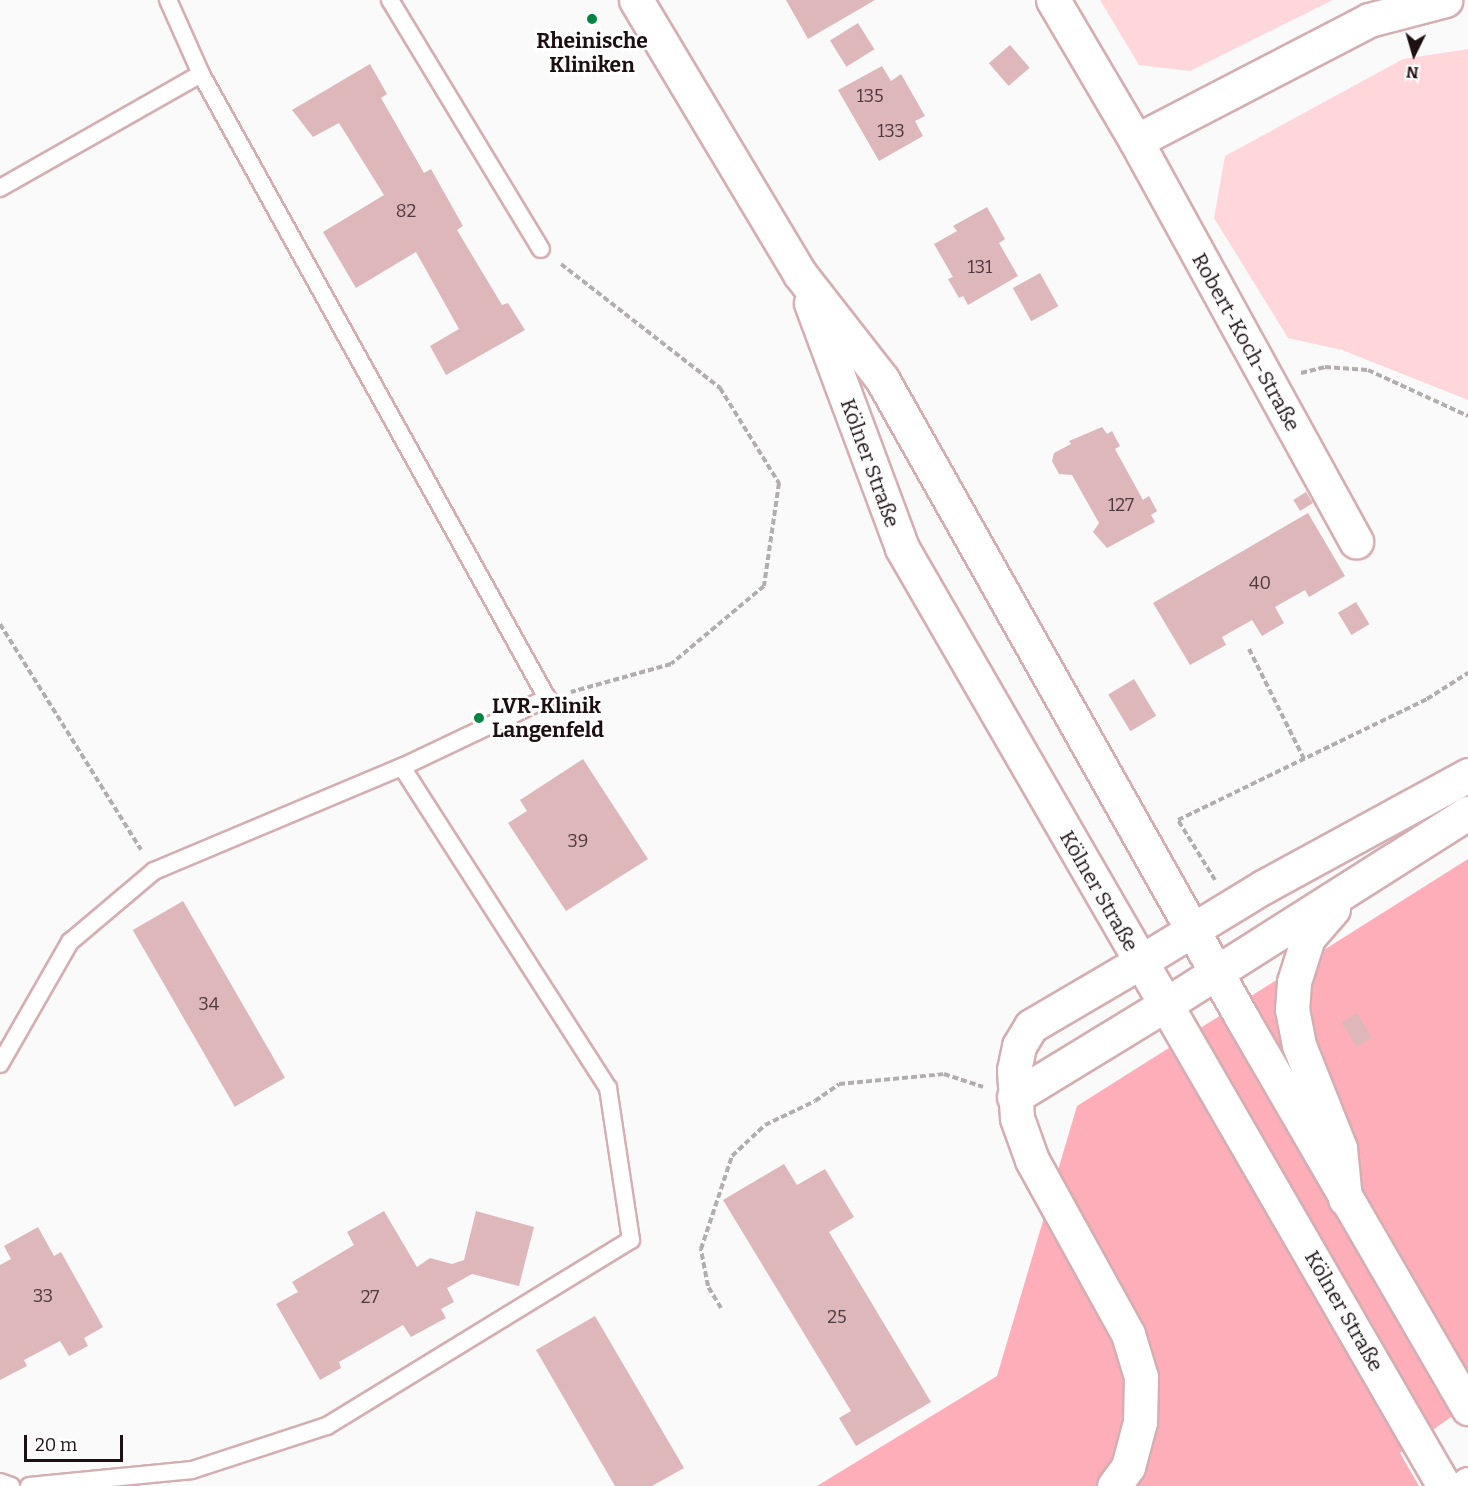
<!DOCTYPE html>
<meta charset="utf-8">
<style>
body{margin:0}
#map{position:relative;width:1468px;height:1486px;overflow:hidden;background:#fafafa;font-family:Bitter,serif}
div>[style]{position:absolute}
.green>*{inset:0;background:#ffd7db}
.forest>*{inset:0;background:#feaeb8}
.building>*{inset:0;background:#deb7bb;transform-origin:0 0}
.path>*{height:4px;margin-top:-2px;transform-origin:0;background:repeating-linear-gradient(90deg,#b2adae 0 6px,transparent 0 9px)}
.roads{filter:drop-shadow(2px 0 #d5aeb2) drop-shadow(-2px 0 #d5aeb2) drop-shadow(0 2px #d5aeb2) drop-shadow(0 -2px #d5aeb2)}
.lane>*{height:16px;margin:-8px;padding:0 8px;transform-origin:8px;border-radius:8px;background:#fff}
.street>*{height:33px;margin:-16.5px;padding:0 16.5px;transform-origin:16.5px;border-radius:16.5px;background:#fff}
.secondary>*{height:33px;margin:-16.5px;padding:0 16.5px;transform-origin:16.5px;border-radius:16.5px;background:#fff}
.highway>*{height:33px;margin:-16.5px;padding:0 16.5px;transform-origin:16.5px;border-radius:16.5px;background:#fff}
.dots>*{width:16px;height:16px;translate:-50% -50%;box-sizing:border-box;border:3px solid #fff;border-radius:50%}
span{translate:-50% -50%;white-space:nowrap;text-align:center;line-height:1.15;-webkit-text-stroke:5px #fff;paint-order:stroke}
.number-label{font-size:18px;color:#4e3a3c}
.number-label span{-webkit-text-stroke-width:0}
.poi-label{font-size:21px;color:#1e1012;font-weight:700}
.left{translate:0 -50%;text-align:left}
.street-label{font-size:21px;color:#1e1012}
.north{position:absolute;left:1384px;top:24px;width:60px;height:60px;-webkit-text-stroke:4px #fff;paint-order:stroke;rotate:185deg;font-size:16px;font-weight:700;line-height:24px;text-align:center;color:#1e1012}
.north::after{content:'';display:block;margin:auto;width:21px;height:27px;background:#1e1012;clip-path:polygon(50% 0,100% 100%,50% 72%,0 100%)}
.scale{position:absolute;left:24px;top:1435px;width:99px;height:27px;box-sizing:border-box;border:3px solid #1e1012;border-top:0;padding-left:8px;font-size:18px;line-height:21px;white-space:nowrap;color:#1e1012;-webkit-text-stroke:4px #fff;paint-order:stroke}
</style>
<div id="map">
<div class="green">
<i style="clip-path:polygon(1100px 0,1333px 0,1190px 71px,1139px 65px)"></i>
<i style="clip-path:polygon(1468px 49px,1468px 400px,1342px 350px,1288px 338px,1214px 218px,1225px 156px,1403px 59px)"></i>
</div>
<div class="forest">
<i style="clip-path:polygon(1468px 859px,1468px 1405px,1400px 1453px,1419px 1486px,817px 1486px,997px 1376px,1077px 1106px)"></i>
</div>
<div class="building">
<i style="clip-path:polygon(786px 0,875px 0,808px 39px)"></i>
<i style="left:858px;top:23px;width:31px;height:33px;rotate:58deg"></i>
<i style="left:1010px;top:45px;width:30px;height:28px;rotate:49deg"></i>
<i style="clip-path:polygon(370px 64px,387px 94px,381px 98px,424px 173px,431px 169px,463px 226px,457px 230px,502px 305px,508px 303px,525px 330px,446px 375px,430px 346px,459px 329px,416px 252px,356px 288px,323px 232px,384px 195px,339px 123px,313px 137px,292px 110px)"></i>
<i style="clip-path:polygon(882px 66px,891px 81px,901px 74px,925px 116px,915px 121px,923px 136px,879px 161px,838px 90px)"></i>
<i style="clip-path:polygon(987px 207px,1005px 239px,999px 243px,1018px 276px,968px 305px,963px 296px,959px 298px,948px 279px,953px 277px,934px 244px,957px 231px,953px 226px)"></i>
<i style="left:1040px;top:273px;width:38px;height:31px;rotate:61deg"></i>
<i style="clip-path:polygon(1102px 427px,1107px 434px,1112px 431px,1120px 446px,1115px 449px,1143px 500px,1149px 496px,1157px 511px,1151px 515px,1155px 522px,1107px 548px,1093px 532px,1099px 523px,1072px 475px,1059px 474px,1052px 461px,1054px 453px,1071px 444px,1069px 441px)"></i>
<i style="left:1306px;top:492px;width:13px;height:15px;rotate:58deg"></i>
<i style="clip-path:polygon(1308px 513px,1345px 576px,1309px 597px,1305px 590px,1275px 607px,1284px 623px,1262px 636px,1252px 620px,1222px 637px,1226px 645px,1190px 665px,1153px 603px)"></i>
<i style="left:1356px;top:602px;width:26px;height:21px;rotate:59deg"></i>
<i style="left:1134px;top:679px;width:43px;height:30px;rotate:59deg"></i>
<i style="clip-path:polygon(583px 759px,648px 859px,566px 911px,508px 823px,527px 811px,520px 800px)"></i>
<i style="left:183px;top:901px;width:204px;height:58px;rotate:60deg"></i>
<i style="left:1357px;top:1013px;width:29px;height:18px;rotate:59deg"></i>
<i style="clip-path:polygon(784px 1164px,797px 1185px,825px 1169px,854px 1217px,829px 1232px,931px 1402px,856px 1446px,839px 1418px,851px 1411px,723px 1200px)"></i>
<i style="clip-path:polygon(384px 1211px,417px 1267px,430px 1258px,452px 1264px,464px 1260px,476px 1211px,534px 1227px,519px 1286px,472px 1274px,447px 1288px,454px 1302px,441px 1309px,446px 1318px,411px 1337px,403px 1325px,339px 1362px,341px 1368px,320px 1380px,276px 1304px,298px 1292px,292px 1282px,354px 1245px,347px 1232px)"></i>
<i style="clip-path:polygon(38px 1227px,54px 1256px,61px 1252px,103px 1327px,84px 1338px,88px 1346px,69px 1356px,60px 1341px,24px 1360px,27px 1366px,0 1380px,0 1265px,11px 1259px,4px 1246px)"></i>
<i style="clip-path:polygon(595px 1316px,684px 1468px,652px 1486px,615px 1486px,536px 1350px)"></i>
</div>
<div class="path">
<i style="left:561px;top:264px;width:202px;rotate:37.9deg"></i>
<i style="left:720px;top:388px;width:112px;rotate:58.2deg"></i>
<i style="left:779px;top:483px;width:104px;rotate:98.3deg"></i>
<i style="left:764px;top:586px;width:121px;rotate:140deg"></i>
<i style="left:671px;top:664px;width:104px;rotate:164.4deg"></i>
<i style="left:1301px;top:373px;width:25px;rotate:-14deg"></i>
<i style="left:1325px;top:367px;width:43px;rotate:4deg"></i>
<i style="left:1368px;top:370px;width:110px;rotate:24.7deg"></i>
<i style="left:0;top:624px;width:266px;rotate:58deg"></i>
<i style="left:1249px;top:649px;width:123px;rotate:63.4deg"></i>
<i style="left:1215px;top:880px;width:70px;rotate:-121.7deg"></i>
<i style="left:1178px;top:820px;width:277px;rotate:-25.9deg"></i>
<i style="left:1427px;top:699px;width:49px;rotate:-32.4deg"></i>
<i style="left:721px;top:1308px;width:26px;rotate:-121deg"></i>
<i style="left:708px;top:1286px;width:38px;rotate:-101deg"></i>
<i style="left:701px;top:1249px;width:98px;rotate:-71.6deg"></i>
<i style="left:732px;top:1156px;width:45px;rotate:-43.2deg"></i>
<i style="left:765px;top:1125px;width:55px;rotate:-25.6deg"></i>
<i style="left:815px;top:1101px;width:29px;rotate:-35deg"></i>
<i style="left:839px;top:1084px;width:105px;rotate:-5.4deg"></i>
<i style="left:944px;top:1074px;width:41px;rotate:18.4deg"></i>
</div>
<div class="roads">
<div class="lane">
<i style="left:390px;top:0;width:291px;rotate:58.8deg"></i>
<i style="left:0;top:188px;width:231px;rotate:-29.6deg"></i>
<i style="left:0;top:1064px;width:141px;rotate:-60.2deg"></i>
<i style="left:70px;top:942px;width:110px;rotate:-40.2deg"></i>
<i style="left:154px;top:871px;width:269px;rotate:-22.8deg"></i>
<i style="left:402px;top:767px;width:161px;rotate:-25.4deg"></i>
<i style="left:547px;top:698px;width:714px;rotate:-119.01deg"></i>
<i style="left:201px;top:74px;width:81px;rotate:-114deg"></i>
<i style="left:0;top:1482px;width:12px;rotate:20deg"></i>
<i style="left:29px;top:1486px;width:164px;rotate:-5.6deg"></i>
<i style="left:192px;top:1470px;width:142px;rotate:-18.1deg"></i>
<i style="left:327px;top:1426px;width:356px;rotate:-31.5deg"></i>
<i style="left:631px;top:1240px;width:154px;rotate:-98.6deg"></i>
<i style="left:608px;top:1088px;width:381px;rotate:-122.7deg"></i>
</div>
<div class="street">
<i style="left:1053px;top:0;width:164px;rotate:59.5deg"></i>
<i style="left:1136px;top:141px;width:263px;rotate:-27.4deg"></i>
<i style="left:1369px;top:20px;width:79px;rotate:-14.7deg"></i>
<i style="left:1136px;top:141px;width:457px;rotate:61.2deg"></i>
<i style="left:1014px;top:1097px;width:177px;rotate:-31.4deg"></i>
<i style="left:1114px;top:1486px;width:24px;rotate:-54deg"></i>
<i style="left:1128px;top:1467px;width:47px;rotate:-75.1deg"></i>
<i style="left:1140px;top:1422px;width:45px;rotate:-88.7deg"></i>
<i style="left:1141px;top:1377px;width:45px;rotate:-106.8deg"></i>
<i style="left:1128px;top:1334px;width:199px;rotate:-118.9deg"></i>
<i style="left:1032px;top:1160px;width:45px;rotate:-109.7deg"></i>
<i style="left:1017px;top:1118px;width:48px;rotate:-93.6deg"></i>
<i style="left:1014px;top:1070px;width:25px;rotate:-78deg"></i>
<i style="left:1019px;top:1046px;width:23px;rotate:-59deg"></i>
<i style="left:1031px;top:1026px;width:126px;rotate:-30.4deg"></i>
</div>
<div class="secondary">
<i style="left:636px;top:0;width:319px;rotate:59.1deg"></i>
<i style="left:800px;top:274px;width:133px;rotate:52deg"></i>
<i style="left:882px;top:379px;width:733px;rotate:60.6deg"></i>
<i style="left:1242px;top:1018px;width:451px;rotate:59.9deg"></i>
<i style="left:811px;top:303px;width:261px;rotate:69.6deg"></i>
<i style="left:902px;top:548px;width:1083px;rotate:59.98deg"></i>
</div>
<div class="highway">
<i style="left:1333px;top:909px;width:38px;rotate:131deg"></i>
<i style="left:1308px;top:938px;width:46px;rotate:107.7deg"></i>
<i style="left:1294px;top:982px;width:27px;rotate:94deg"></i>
<i style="left:1292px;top:1009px;width:37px;rotate:79deg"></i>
<i style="left:1299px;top:1045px;width:111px;rotate:68.3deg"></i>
<i style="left:1340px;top:1148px;width:51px;rotate:84.4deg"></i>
<i style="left:1140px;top:962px;width:144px;rotate:-31.4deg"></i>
<i style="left:1263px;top:887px;width:234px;rotate:-28.6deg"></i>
<i style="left:1165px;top:1005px;width:359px;rotate:-32.4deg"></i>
<i style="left:1466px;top:1486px;width:3px;rotate:-45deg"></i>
</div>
</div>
<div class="dots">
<i style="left:592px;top:19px;background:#018540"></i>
<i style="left:479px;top:718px;background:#018540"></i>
</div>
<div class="number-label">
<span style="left:870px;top:96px">135</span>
<span style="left:891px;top:131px">133</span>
<span style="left:406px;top:211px">82</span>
<span style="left:980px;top:267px">131</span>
<span style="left:1121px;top:505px">127</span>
<span style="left:1260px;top:583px">40</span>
<span style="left:578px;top:841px">39</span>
<span style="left:209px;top:1004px">34</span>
<span style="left:43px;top:1296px">33</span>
<span style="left:370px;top:1297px">27</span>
<span style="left:837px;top:1317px">25</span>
</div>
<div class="poi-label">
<span style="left:592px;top:53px">Rheinische<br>Kliniken</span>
<span class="left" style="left:492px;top:718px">LVR-Klinik<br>Langenfeld</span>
</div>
<div class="street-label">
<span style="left:1246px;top:342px;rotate:61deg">Robert-Koch-Straße</span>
<span style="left:870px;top:463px;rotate:70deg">Kölner Straße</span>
<span style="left:1099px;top:891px;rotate:60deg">Kölner Straße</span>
<span style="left:1344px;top:1311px;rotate:60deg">Kölner Straße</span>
</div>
<div class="north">N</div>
<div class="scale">20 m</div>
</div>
